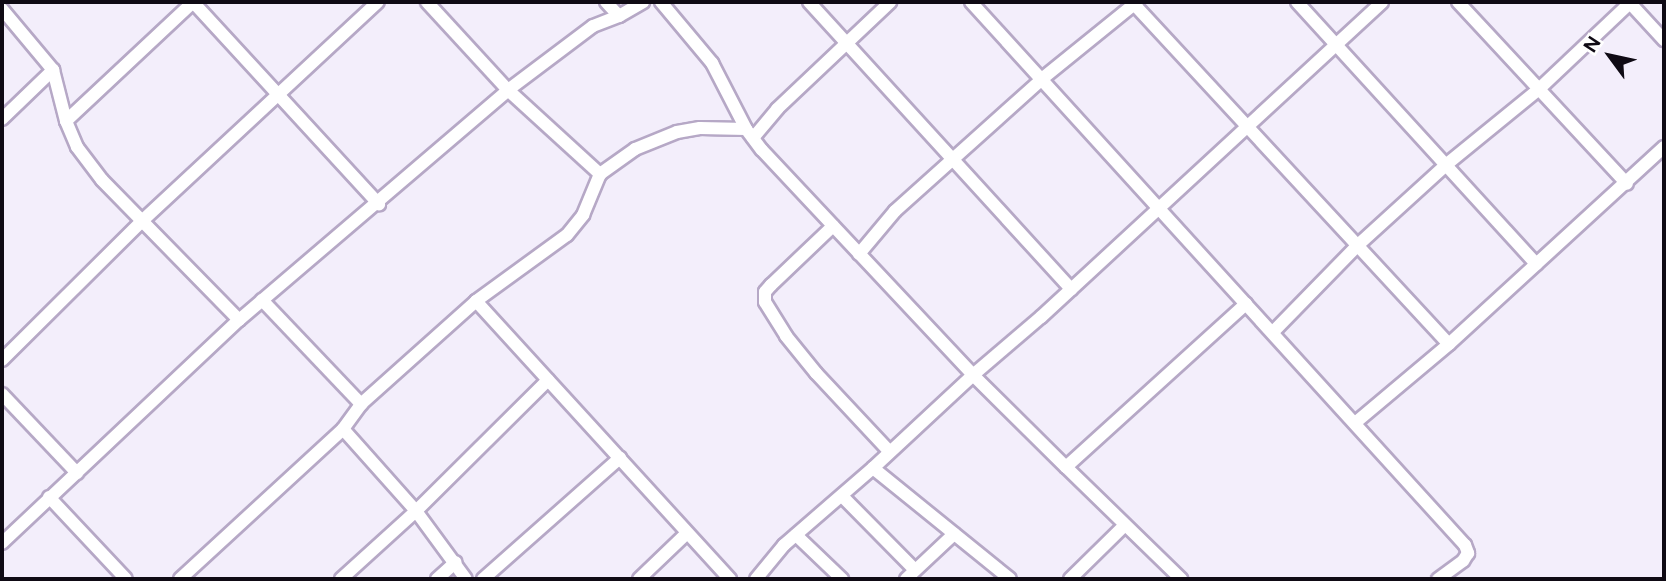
<!DOCTYPE html>
<style>
body{margin:0}
#map{position:relative;width:1666px;height:581px;overflow:hidden;background:#f3eefb;font-family:Figtree,sans-serif}
div>[style]{position:absolute}
.roads{filter:drop-shadow(2px 0 #b6a8c6) drop-shadow(-2px 0 #b6a8c6) drop-shadow(0 2px #b6a8c6) drop-shadow(0 -2px #b6a8c6)}
.street>*{height:12px;margin:-6px;padding:0 6px;transform-origin:6px;border-radius:6px;background:#fff}
span{translate:-50% -50%;white-space:nowrap;text-align:center;line-height:1.15;-webkit-text-stroke:5px #fff;paint-order:stroke}
.frame{position:absolute;inset:0;border:4px solid #0f0a14;pointer-events:none}
.north{position:absolute;left:1575px;top:21px;width:70px;height:70px;-webkit-text-stroke:5px #fff;paint-order:stroke;rotate:303deg;font-size:19px;font-weight:700;line-height:28px;text-align:center;color:#0f0a14}
.north::after{content:'';display:block;margin:auto;width:24px;height:32px;background:#0f0a14;clip-path:polygon(50% 0,100% 100%,50% 72%,0 100%)}
</style>
<div id="map">
<div class="roads">
<div class="street">
<i style="left:427px;top:2px;width:120px;rotate:47.4deg"></i>
<i style="left:508px;top:90px;width:125px;rotate:42.4deg"></i>
<i style="left:606px;top:2px;width:19px;rotate:47deg"></i>
<i style="left:661px;top:2px;width:80px;rotate:50.1deg"></i>
<i style="left:712px;top:63px;width:74px;rotate:62.7deg"></i>
<i style="left:746px;top:129px;width:26px;rotate:53deg"></i>
<i style="left:762px;top:150px;width:308px;rotate:46.8deg"></i>
<i style="left:973px;top:375px;width:89px;rotate:-40.5deg"></i>
<i style="left:1041px;top:317px;width:464px;rotate:-42.7deg"></i>
<i style="left:809px;top:2px;width:389px;rotate:47.6deg"></i>
<i style="left:971px;top:2px;width:734px;rotate:47.71deg"></i>
<i style="left:1465px;top:545px;width:9px;rotate:69deg"></i>
<i style="left:1468px;top:553px;width:9px;rotate:122deg"></i>
<i style="left:1463px;top:561px;width:31px;rotate:144deg"></i>
<i style="left:1132px;top:2px;width:466px;rotate:47.2deg"></i>
<i style="left:1297px;top:2px;width:355px;rotate:47.6deg"></i>
<i style="left:1458px;top:2px;width:248px;rotate:47.1deg"></i>
<i style="left:1629px;top:2px;width:52px;rotate:47.4deg"></i>
<i style="left:2px;top:9px;width:80px;rotate:50.1deg"></i>
<i style="left:53px;top:70px;width:53px;rotate:75.7deg"></i>
<i style="left:66px;top:121px;width:28px;rotate:67deg"></i>
<i style="left:77px;top:147px;width:41px;rotate:52.9deg"></i>
<i style="left:102px;top:180px;width:196px;rotate:45.6deg"></i>
<i style="left:2px;top:119px;width:71px;rotate:-43.9deg"></i>
<i style="left:66px;top:121px;width:174px;rotate:-43.1deg"></i>
<i style="left:193px;top:2px;width:275px;rotate:47.4deg"></i>
<i style="left:753px;top:138px;width:38px;rotate:-50deg"></i>
<i style="left:777px;top:109px;width:156px;rotate:-43.4deg"></i>
<i style="left:833px;top:226px;width:86px;rotate:136.4deg"></i>
<i style="left:771px;top:285px;width:9px;rotate:131deg"></i>
<i style="left:765px;top:292px;width:10px;rotate:90deg"></i>
<i style="left:765px;top:302px;width:40px;rotate:58deg"></i>
<i style="left:786px;top:336px;width:48px;rotate:51deg"></i>
<i style="left:816px;top:373px;width:107px;rotate:46.9deg"></i>
<i style="left:859px;top:254px;width:56px;rotate:-50.1deg"></i>
<i style="left:895px;top:211px;width:199px;rotate:-41.9deg"></i>
<i style="left:1043px;top:78px;width:121px;rotate:-39deg"></i>
<i style="left:262px;top:300px;width:144px;rotate:46.4deg"></i>
<i style="left:476px;top:301px;width:377px;rotate:47.6deg"></i>
<i style="left:1273px;top:332px;width:122px;rotate:-45.7deg"></i>
<i style="left:1358px;top:245px;width:120px;rotate:-42.3deg"></i>
<i style="left:1447px;top:164px;width:119px;rotate:-39.2deg"></i>
<i style="left:1539px;top:89px;width:125px;rotate:-43.4deg"></i>
<i style="left:2px;top:360px;width:197px;rotate:-44.8deg"></i>
<i style="left:142px;top:221px;width:322px;rotate:-42.9deg"></i>
<i style="left:2px;top:394px;width:109px;rotate:46.5deg"></i>
<i style="left:1355px;top:423px;width:123px;rotate:-40deg"></i>
<i style="left:1449px;top:344px;width:292px;rotate:-42.5deg"></i>
<i style="left:343px;top:429px;width:110px;rotate:48.3deg"></i>
<i style="left:416px;top:511px;width:84px;rotate:53.7deg"></i>
<i style="left:1066px;top:467px;width:161px;rotate:44.2deg"></i>
<i style="left:873px;top:468px;width:176px;rotate:39deg"></i>
<i style="left:842px;top:496px;width:104px;rotate:45.4deg"></i>
<i style="left:49px;top:497px;width:112px;rotate:46.8deg"></i>
<i style="left:796px;top:535px;width:64px;rotate:43.7deg"></i>
<i style="left:2px;top:543px;width:325px;rotate:-43.3deg"></i>
<i style="left:239px;top:320px;width:354px;rotate:-40.5deg"></i>
<i style="left:508px;top:90px;width:106px;rotate:-37deg"></i>
<i style="left:593px;top:26px;width:28px;rotate:-21deg"></i>
<i style="left:619px;top:16px;width:28px;rotate:-30deg"></i>
<i style="left:180px;top:579px;width:222px;rotate:-42.6deg"></i>
<i style="left:343px;top:429px;width:31px;rotate:-54deg"></i>
<i style="left:361px;top:404px;width:154px;rotate:-41.8deg"></i>
<i style="left:476px;top:301px;width:112px;rotate:-36deg"></i>
<i style="left:567px;top:235px;width:26px;rotate:-51deg"></i>
<i style="left:583px;top:215px;width:44px;rotate:-67.5deg"></i>
<i style="left:600px;top:174px;width:43px;rotate:-35.5deg"></i>
<i style="left:635px;top:149px;width:45px;rotate:-22deg"></i>
<i style="left:677px;top:132px;width:23px;rotate:-10deg"></i>
<i style="left:700px;top:128px;width:46px;rotate:1.2deg"></i>
<i style="left:341px;top:579px;width:101px;rotate:-42.2deg"></i>
<i style="left:416px;top:511px;width:186px;rotate:-44.8deg"></i>
<i style="left:437px;top:579px;width:25px;rotate:-42deg"></i>
<i style="left:483px;top:579px;width:183px;rotate:-41.5deg"></i>
<i style="left:639px;top:579px;width:66px;rotate:-43.8deg"></i>
<i style="left:756px;top:579px;width:44px;rotate:-50.5deg"></i>
<i style="left:784px;top:545px;width:118px;rotate:-40.9deg"></i>
<i style="left:873px;top:468px;width:137px;rotate:-42.9deg"></i>
<i style="left:973px;top:375px;width:131px;rotate:44.7deg"></i>
<i style="left:1066px;top:467px;width:243px;rotate:-42.2deg"></i>
<i style="left:906px;top:579px;width:66px;rotate:-43.2deg"></i>
<i style="left:1070px;top:579px;width:77px;rotate:-44.5deg"></i>
</div>
</div>
<div class="frame"></div>
<div class="north">N</div>
</div>
